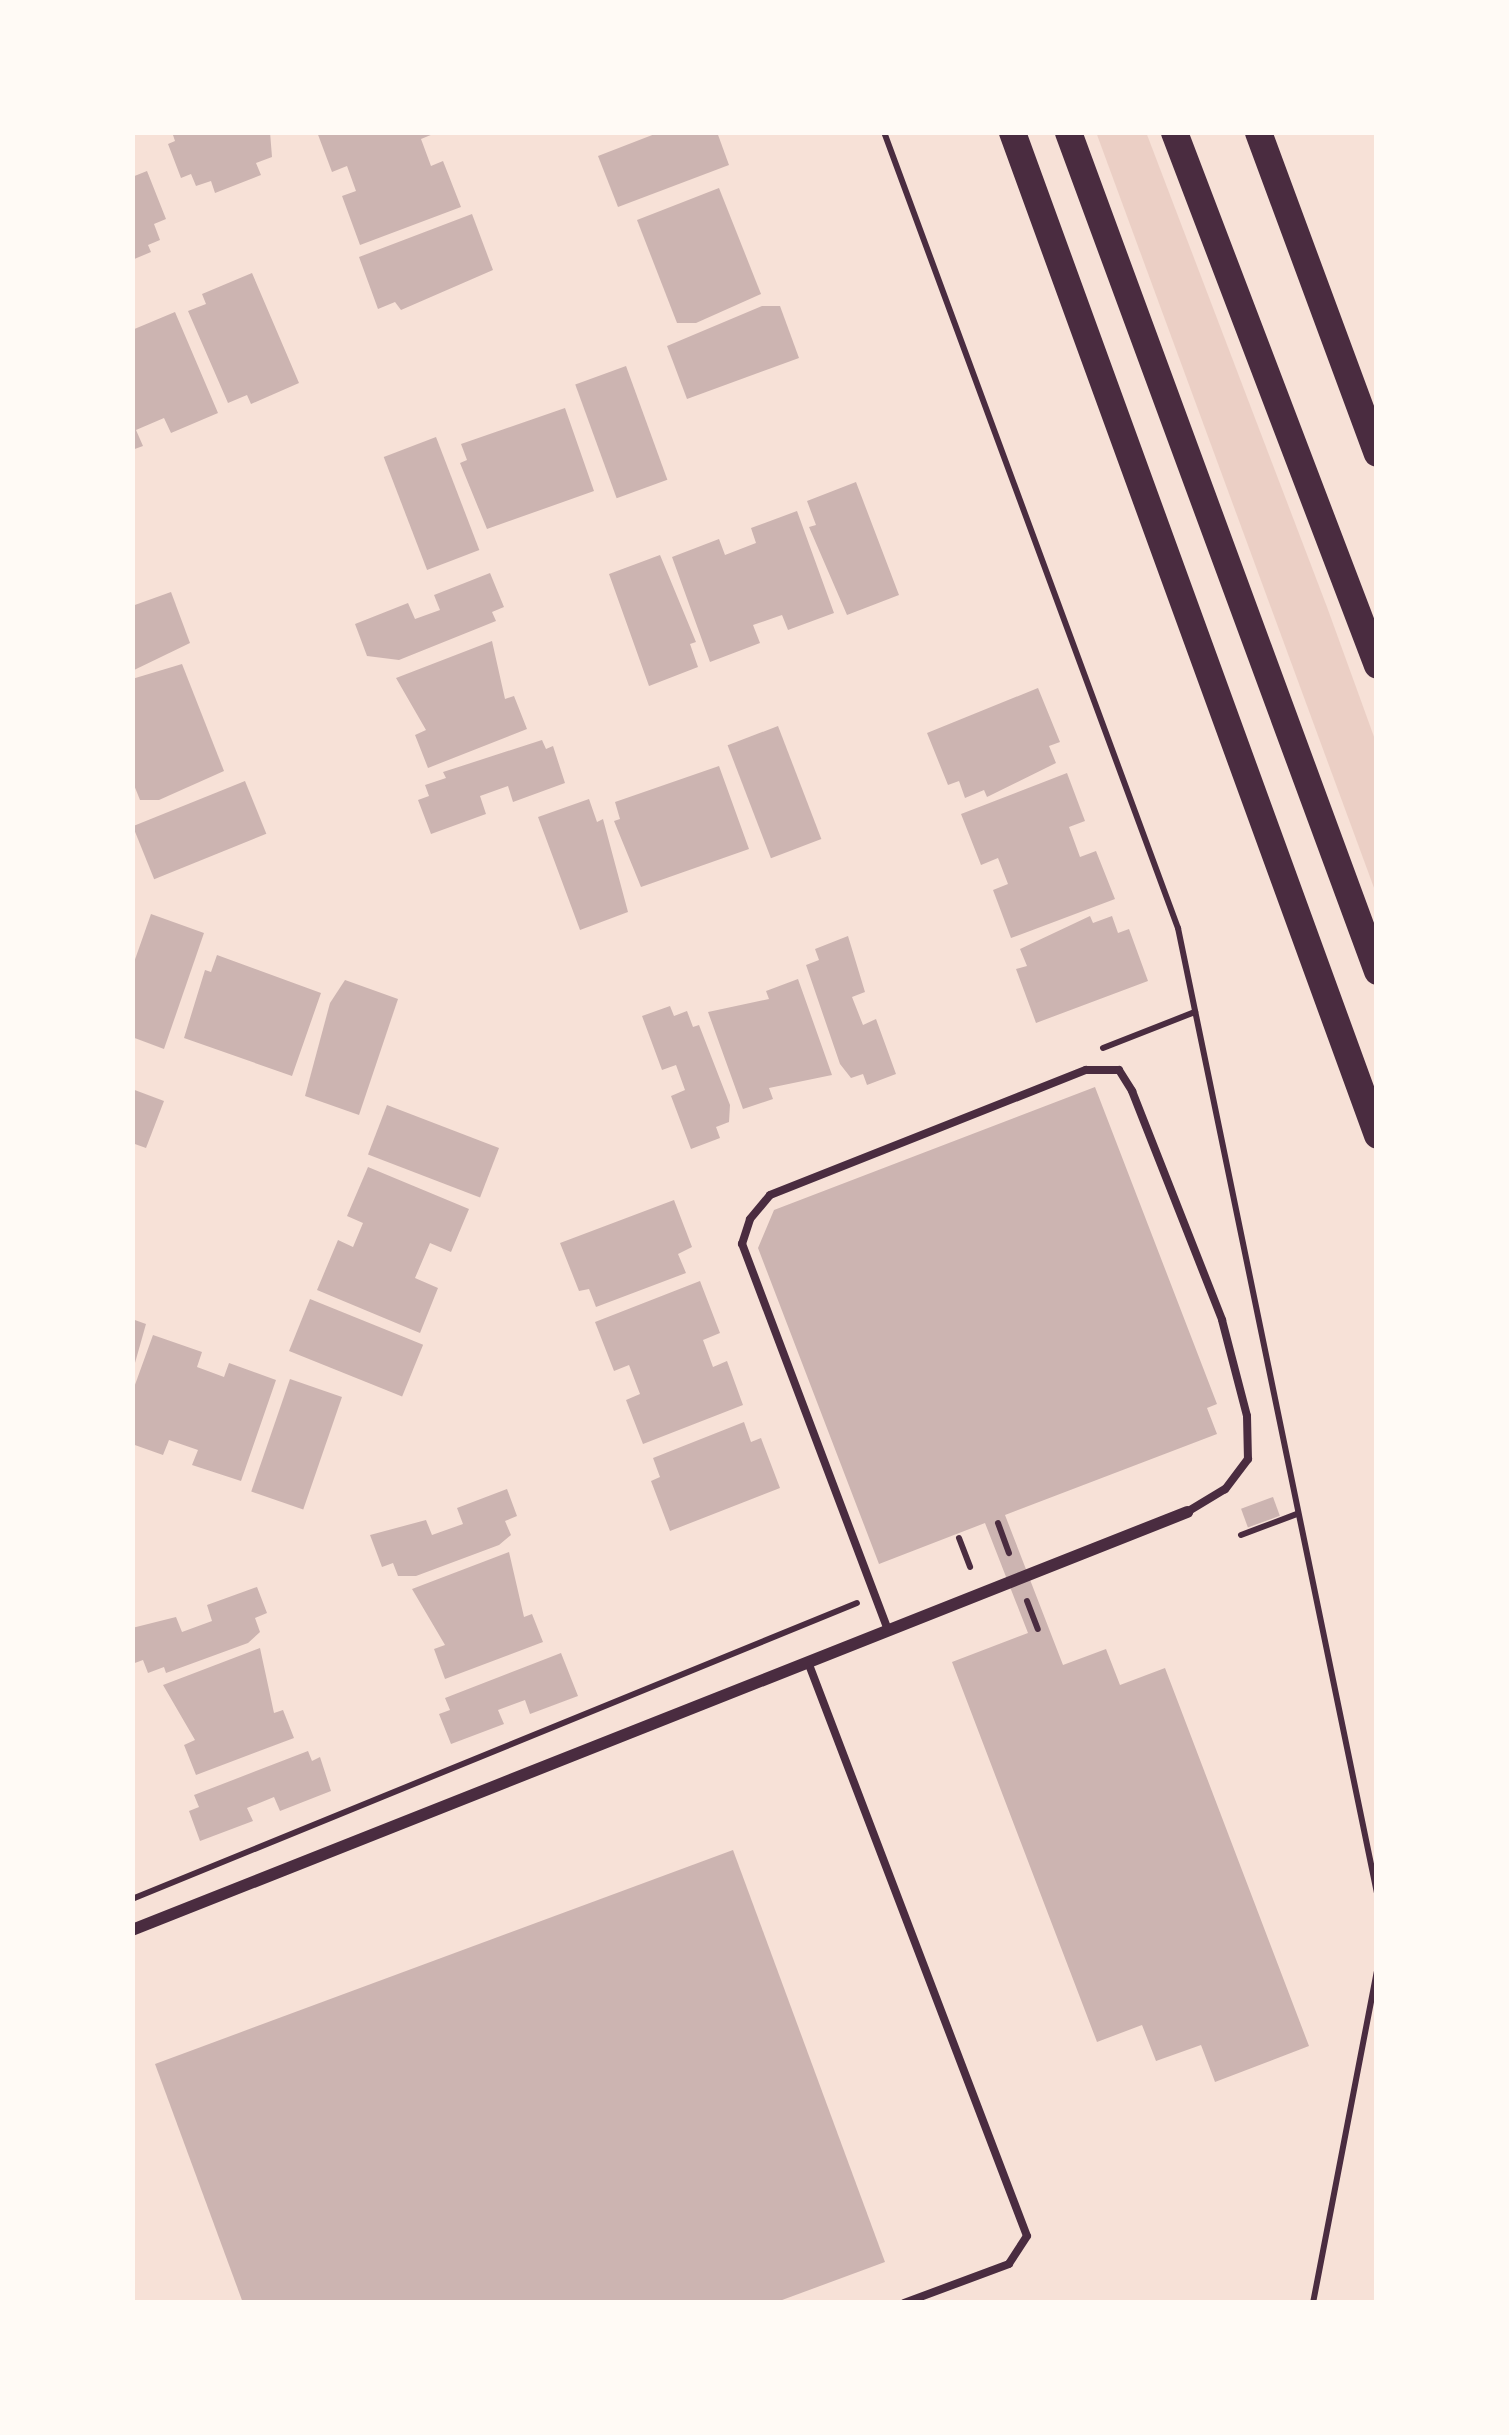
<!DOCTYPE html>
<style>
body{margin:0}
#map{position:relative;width:1509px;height:2435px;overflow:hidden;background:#f7e1d7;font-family:"Zilla Slab",serif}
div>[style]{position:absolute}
.green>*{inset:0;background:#ebcfc5}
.building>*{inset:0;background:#ccb4b1;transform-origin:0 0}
.path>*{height:6px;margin:-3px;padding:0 3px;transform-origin:3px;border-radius:3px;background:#4a2c40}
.service>*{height:8px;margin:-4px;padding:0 4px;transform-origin:4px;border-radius:4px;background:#4a2c40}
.minor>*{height:12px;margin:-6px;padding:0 6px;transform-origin:6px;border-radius:6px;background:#4a2c40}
.motorway>*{height:27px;margin:-13.5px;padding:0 13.5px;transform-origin:13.5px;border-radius:13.5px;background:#4a2c40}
span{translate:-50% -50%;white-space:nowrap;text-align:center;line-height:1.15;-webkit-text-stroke:10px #fffaf5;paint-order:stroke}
.frame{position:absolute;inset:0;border:135px solid #fffaf5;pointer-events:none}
</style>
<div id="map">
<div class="green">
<i style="clip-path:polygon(1096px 132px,1146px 132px,1327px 607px,1377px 745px,1377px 896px)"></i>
</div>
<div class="building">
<i style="clip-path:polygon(172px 132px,270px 132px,272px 157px,256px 163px,261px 175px,215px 193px,211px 181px,196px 186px,191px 174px,181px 178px,168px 144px,175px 141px)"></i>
<i style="clip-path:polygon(317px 132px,438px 132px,421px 139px,431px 166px,443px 161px,461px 207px,360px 245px,342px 196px,356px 191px,347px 166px,332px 172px)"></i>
<i style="clip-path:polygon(660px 132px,717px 132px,729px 165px,618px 207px,598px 156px)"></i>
<i style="clip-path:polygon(147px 171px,166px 219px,154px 224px,160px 240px,148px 245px,151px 252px,132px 260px,132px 177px)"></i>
<i style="clip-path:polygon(719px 188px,761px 294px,696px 323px,677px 323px,637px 220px)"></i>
<i style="clip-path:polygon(472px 214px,493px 270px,401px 310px,395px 302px,378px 309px,359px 257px)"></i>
<i style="clip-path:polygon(252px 273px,299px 383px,251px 404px,247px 395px,228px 403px,188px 311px,206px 304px,202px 294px)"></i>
<i style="clip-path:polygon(762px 306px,780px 306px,799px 358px,687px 399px,667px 346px)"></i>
<i style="clip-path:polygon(175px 312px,218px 413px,171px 433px,164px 418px,136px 430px,143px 446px,132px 450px,132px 330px)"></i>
<i style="left:626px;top:366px;width:121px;height:54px;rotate:70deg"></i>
<i style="clip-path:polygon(565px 408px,594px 491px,487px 529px,460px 463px,467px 460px,461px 444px)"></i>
<i style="left:436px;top:437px;width:121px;height:56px;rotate:69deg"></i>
<i style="clip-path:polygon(856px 482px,899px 595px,847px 615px,809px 527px,816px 525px,807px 501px)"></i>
<i style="clip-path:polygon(797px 511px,834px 613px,788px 630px,782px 615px,753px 625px,760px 643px,710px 662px,672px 557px,719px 539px,725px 555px,756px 543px,751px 528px)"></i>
<i style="clip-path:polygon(660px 555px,696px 642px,690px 644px,698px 667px,649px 686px,609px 574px)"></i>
<i style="clip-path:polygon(490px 573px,504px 607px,492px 612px,496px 621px,399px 660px,367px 656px,355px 624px,408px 603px,415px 619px,440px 610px,434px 595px)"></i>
<i style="clip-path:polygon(171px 592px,190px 643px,132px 671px,132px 606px)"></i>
<i style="clip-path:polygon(492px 641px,505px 699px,514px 696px,527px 729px,428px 768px,415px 735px,426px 730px,396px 678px)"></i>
<i style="clip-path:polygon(182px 664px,224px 771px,159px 800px,140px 800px,132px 780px,132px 679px)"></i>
<i style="clip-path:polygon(1038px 688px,1060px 742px,1049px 746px,1056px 763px,987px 797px,984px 790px,965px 798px,959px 781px,948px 785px,927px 733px)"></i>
<i style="left:778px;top:726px;width:121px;height:54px;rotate:69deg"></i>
<i style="clip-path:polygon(542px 740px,546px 749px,553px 746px,565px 783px,513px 802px,508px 786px,480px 796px,486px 814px,431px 834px,418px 800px,429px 796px,425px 785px,446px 778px,443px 772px)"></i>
<i style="clip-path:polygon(719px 766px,749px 849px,641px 887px,614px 821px,620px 819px,615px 802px)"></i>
<i style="clip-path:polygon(1067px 773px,1085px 821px,1069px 827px,1080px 857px,1096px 851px,1115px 899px,1011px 938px,993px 890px,1008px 884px,998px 858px,981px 865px,961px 814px)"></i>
<i style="left:245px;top:781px;width:57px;height:121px;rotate:68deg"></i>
<i style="clip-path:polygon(589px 799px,597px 822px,603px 819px,628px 912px,580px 930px,538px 817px)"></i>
<i style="clip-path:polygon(151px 914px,204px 933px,164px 1049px,132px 1037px,132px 968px)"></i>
<i style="clip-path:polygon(1090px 916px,1093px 923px,1112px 916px,1118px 933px,1129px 929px,1148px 981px,1036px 1023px,1016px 969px,1027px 966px,1020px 949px)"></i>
<i style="clip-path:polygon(848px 936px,865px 992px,852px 997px,863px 1025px,876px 1019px,896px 1074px,867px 1085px,863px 1074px,851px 1078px,840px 1064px,806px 965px,819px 960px,815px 949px)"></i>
<i style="clip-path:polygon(217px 955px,321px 993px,292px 1076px,184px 1038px,205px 970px,211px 972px)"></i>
<i style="clip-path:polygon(798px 979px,832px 1075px,769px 1088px,773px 1099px,743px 1109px,708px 1012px,769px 999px,766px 991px)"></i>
<i style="clip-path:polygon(345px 980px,398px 999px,359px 1115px,305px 1096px,330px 1003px)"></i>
<i style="clip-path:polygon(670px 1006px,674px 1016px,687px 1011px,693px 1027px,699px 1025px,730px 1105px,729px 1122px,716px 1127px,720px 1138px,691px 1149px,671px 1096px,685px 1090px,676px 1065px,662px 1070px,642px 1016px)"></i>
<i style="clip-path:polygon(1095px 1087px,1217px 1404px,1207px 1408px,1217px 1434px,1005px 1515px,1063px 1665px,1106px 1649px,1120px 1685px,1165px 1668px,1309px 2046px,1215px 2082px,1201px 2045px,1156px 2061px,1142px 2025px,1097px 2042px,952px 1662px,1028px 1633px,985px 1523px,879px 1564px,758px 1248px,774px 1210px)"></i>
<i style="clip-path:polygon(132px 1089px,164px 1101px,146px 1148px,132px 1143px)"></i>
<i style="left:387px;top:1105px;width:120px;height:53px;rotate:21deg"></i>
<i style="clip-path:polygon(368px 1167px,469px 1209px,451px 1252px,430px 1243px,415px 1278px,438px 1288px,420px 1333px,317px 1290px,338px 1240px,353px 1247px,363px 1223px,347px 1216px)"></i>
<i style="clip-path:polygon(674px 1200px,692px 1247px,678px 1254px,686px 1273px,596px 1307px,589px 1289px,579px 1291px,560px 1243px)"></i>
<i style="clip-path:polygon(700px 1281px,720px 1333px,703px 1340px,713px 1367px,727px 1361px,743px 1405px,643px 1444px,626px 1400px,640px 1394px,629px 1365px,614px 1371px,595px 1322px)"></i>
<i style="left:310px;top:1299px;width:122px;height:56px;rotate:22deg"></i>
<i style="clip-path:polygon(132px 1319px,146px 1324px,133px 1370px,132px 1370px)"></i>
<i style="clip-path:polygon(153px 1335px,202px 1352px,197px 1367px,224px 1377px,229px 1363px,276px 1380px,241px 1481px,192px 1465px,198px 1450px,169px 1440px,163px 1455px,132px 1444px,132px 1393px)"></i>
<i style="left:290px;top:1379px;width:55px;height:119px;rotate:19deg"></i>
<i style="clip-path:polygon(744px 1422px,751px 1442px,761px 1438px,780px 1488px,670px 1531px,651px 1481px,660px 1477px,653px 1458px)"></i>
<i style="clip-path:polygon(507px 1489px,517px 1516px,505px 1521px,511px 1535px,499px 1545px,416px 1576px,398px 1576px,393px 1563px,382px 1567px,370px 1535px,426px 1520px,432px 1535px,463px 1524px,457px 1508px)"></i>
<i style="left:1273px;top:1497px;width:20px;height:34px;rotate:70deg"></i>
<i style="clip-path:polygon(509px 1552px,524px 1617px,532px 1614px,543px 1642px,445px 1679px,434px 1649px,445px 1645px,412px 1589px)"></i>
<i style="clip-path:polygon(257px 1587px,267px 1613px,255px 1618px,260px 1632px,248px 1643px,166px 1673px,164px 1667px,148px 1673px,143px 1660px,132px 1664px,132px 1628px,176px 1617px,182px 1632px,212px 1621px,207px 1605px)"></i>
<i style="clip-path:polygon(260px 1648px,274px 1713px,283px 1710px,294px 1738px,196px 1775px,184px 1745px,195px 1740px,163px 1685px)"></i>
<i style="clip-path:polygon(561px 1653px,578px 1696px,530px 1714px,525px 1700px,498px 1710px,504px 1724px,451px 1744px,439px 1714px,450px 1710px,445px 1698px)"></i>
<i style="clip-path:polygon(308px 1751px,312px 1761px,320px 1757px,331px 1791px,280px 1811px,274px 1797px,247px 1808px,253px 1821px,200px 1841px,189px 1811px,199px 1807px,194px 1795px)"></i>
<i style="clip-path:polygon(733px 1850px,885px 2262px,774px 2303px,243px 2303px,155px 2064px)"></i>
</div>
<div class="path">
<i style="left:884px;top:132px;width:849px;rotate:69.73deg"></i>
<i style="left:1178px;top:928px;width:985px;rotate:78.35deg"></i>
<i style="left:1103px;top:1048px;width:99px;rotate:-21.4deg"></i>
<i style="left:998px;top:1523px;width:32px;rotate:70deg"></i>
<i style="left:1241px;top:1535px;width:60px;rotate:-20.6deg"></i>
<i style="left:959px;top:1538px;width:31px;rotate:69deg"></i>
<i style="left:1027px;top:1601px;width:30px;rotate:69deg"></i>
<i style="left:132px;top:1899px;width:783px;rotate:-22.21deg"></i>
<i style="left:1313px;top:2303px;width:337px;rotate:-79.1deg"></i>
</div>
<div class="service">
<i style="left:888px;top:1630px;width:413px;rotate:-110.7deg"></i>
<i style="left:742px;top:1244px;width:26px;rotate:-72deg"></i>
<i style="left:750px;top:1219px;width:31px;rotate:-50deg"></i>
<i style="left:770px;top:1195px;width:340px;rotate:-21.6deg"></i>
<i style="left:1086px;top:1070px;width:33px"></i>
<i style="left:1119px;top:1070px;width:25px;rotate:58deg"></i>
<i style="left:1132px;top:1091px;width:246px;rotate:68.5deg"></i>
<i style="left:1222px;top:1320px;width:99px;rotate:75.4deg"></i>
<i style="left:1247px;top:1416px;width:43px;rotate:88.7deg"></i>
<i style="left:1248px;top:1459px;width:38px;rotate:127deg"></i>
<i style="left:1225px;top:1489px;width:44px;rotate:148.8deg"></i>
<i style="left:808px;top:1662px;width:614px;rotate:69.12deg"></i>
<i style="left:1027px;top:2236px;width:33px;rotate:123deg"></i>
<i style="left:1009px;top:2264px;width:112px;rotate:159.6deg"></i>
</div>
<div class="minor">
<i style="left:132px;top:1930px;width:1135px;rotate:-21.61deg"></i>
</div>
<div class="motorway">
<i style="left:1012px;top:132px;width:1067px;rotate:70deg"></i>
<i style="left:1068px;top:132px;width:894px;rotate:69.78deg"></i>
<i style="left:1174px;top:132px;width:570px;rotate:69.15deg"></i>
<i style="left:1258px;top:132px;width:342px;rotate:69.7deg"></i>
</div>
<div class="frame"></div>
</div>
